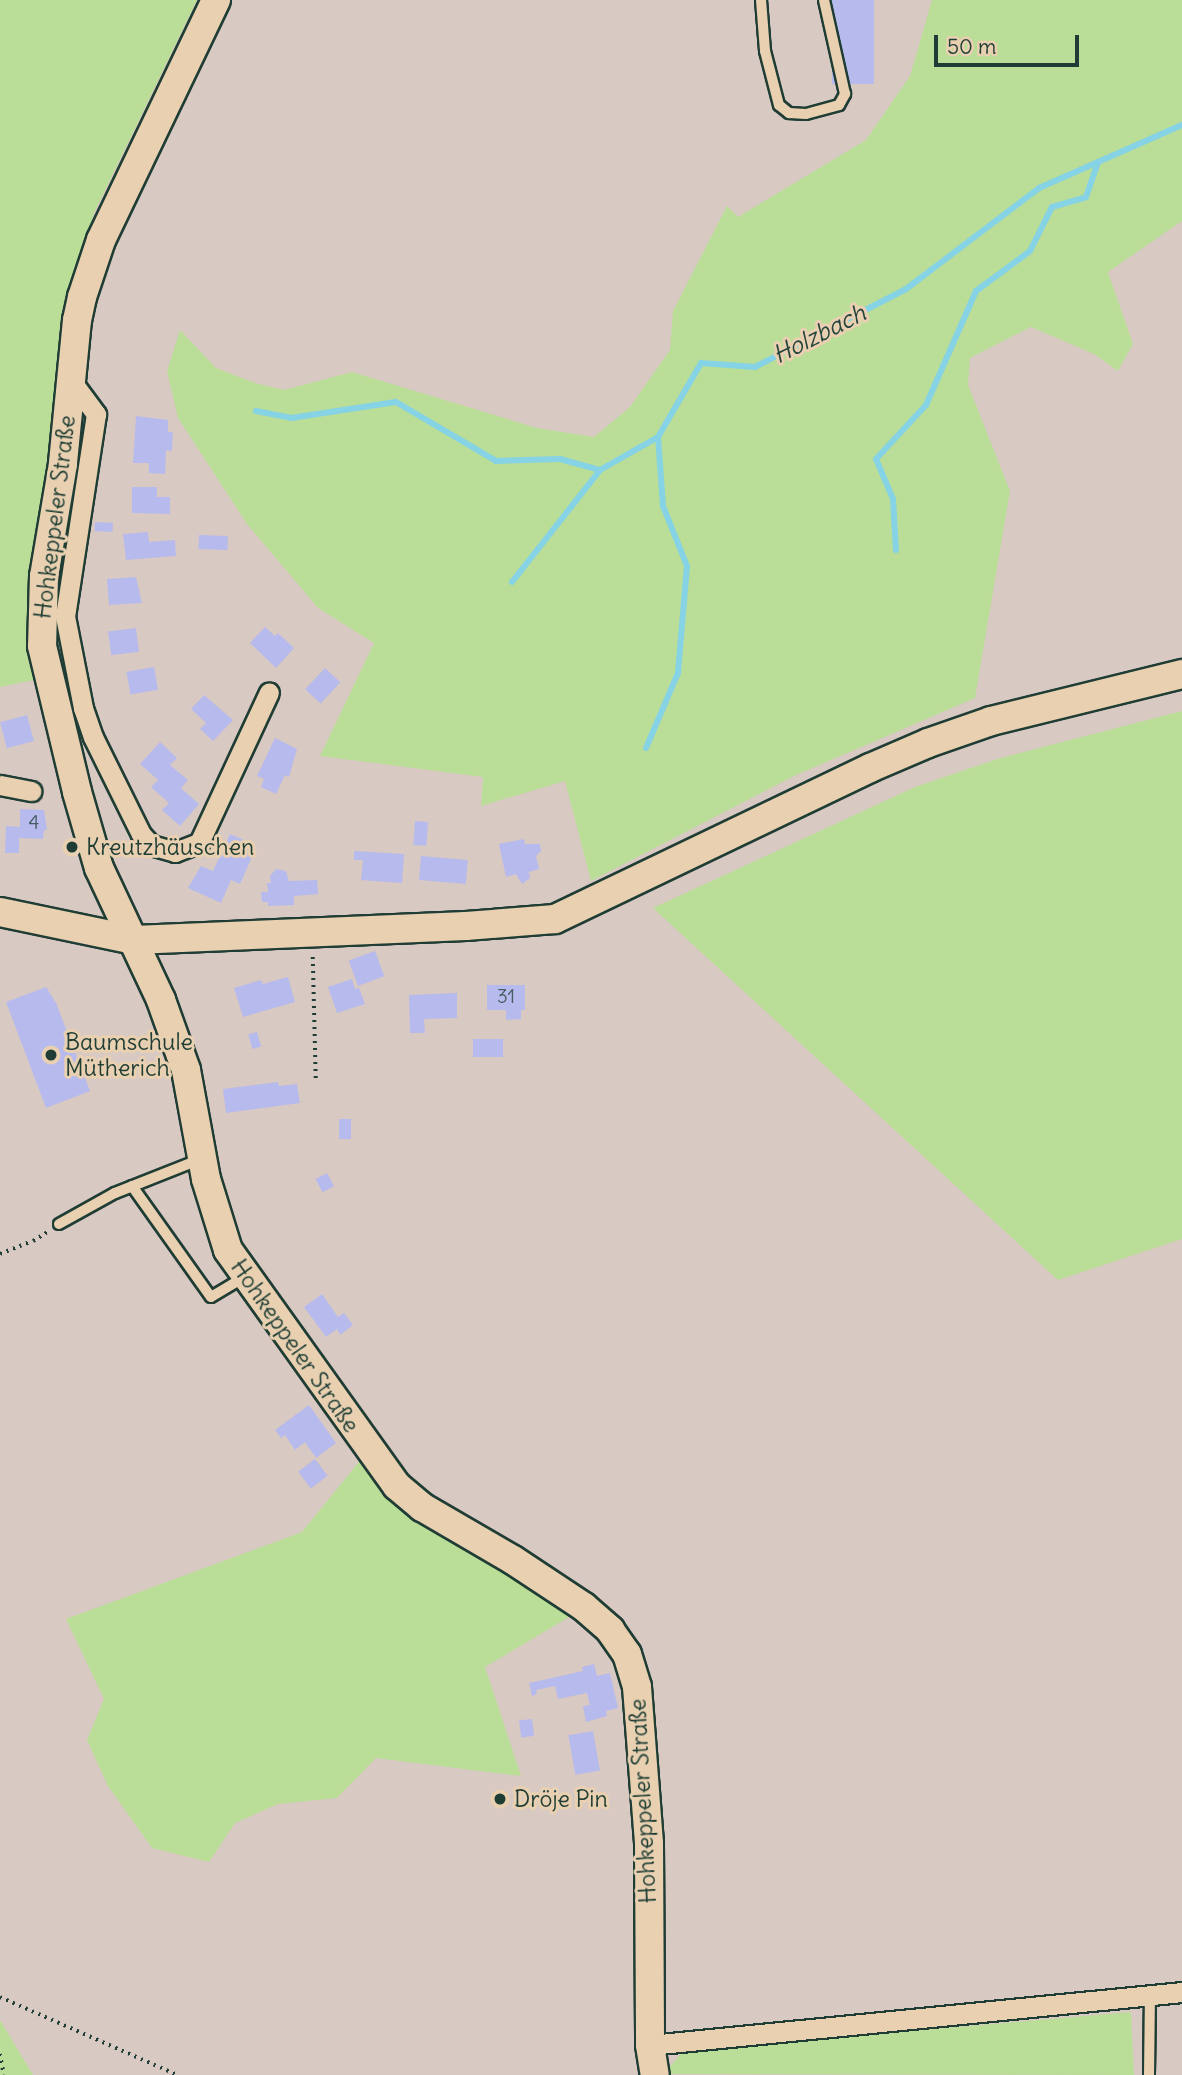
<!DOCTYPE html>
<meta charset="utf-8">
<style>
body{margin:0}
#map{position:relative;width:1182px;height:2075px;overflow:hidden;background:#d9c9c3;font-family:Delius,sans-serif}
div>[style]{position:absolute}
.green>*{inset:0;background:#badd97}
.stream>*{height:6px;margin:-3px;padding:0 3px;transform-origin:3px;border-radius:3px;background:#86d3e5}
.building>*{inset:0;background:#b7baec;transform-origin:0 0}
.path>*{height:3.5px;margin-top:-1.75px;transform-origin:0;background:repeating-linear-gradient(90deg,#1f3d34 0 2px,transparent 0 7px)}
.roads{filter:drop-shadow(2px 0 #1f3d34) drop-shadow(-2px 0 #1f3d34) drop-shadow(0 2px #1f3d34) drop-shadow(0 -2px #1f3d34)}
.lane>*{height:10px;margin:-5px;padding:0 5px;transform-origin:5px;border-radius:5px;background:#e8d0b1}
.street>*{height:19px;margin:-9.5px;padding:0 9.5px;transform-origin:9.5px;border-radius:9.5px;background:#e8d0b1}
.secondary>*{height:28px;margin:-14px;padding:0 14px;transform-origin:14px;border-radius:14px;background:#e8d0b1}
.dots>*{width:19px;height:19px;translate:-50% -50%;box-sizing:border-box;border:4px solid #e8d0b1;border-radius:50%}
span{translate:-50% -50%;white-space:nowrap;text-align:center;line-height:1.15;-webkit-text-stroke:6px #e8d0b1;paint-order:stroke}
.number-label{font-size:19px;color:#455c62}
.number-label span{-webkit-text-stroke-width:0}
.street-label{font-size:23px;color:#1f3d34}
.poi-label{font-size:23px;color:#1f3d34}
.left{translate:0 -50%;text-align:left}
.water-label{font-size:24px;color:#24443d;font-style:italic}
.scale{position:absolute;left:934px;top:35px;width:145px;height:32px;box-sizing:border-box;border:4px solid #1f3d34;border-top:0;padding-left:9px;font-size:21px;line-height:24px;white-space:nowrap;color:#1f3d34;-webkit-text-stroke:5px #e8d0b1;paint-order:stroke}
</style>
<div id="map">
<div class="green">
<i style="clip-path:polygon(0 0,197px 0,94px 213px,68px 305px,39px 679px,0 687px)"></i>
<i style="clip-path:polygon(932px 0,1182px 0,1182px 221px,1108px 272px,1133px 344px,1118px 371px,1094px 354px,1031px 327px,970px 358px,968px 385px,1010px 491px,975px 698px,794px 776px,591px 881px,565px 781px,481px 806px,483px 777px,320px 756px,374px 643px,318px 608px,247px 524px,178px 418px,167px 371px,180px 330px,216px 368px,255px 383px,284px 390px,352px 372px,537px 428px,594px 437px,630px 407px,670px 350px,673px 311px,727px 206px,738px 217px,866px 140px,910px 76px)"></i>
<i style="clip-path:polygon(1182px 711px,1182px 1239px,1058px 1280px,653px 908px,915px 787px,997px 759px)"></i>
<i style="clip-path:polygon(362px 1458px,576px 1613px,485px 1667px,521px 1776px,376px 1758px,337px 1798px,278px 1804px,235px 1823px,209px 1862px,152px 1848px,108px 1786px,87px 1740px,104px 1699px,66px 1619px,302px 1532px)"></i>
<i style="clip-path:polygon(1131px 2012px,1134px 2075px,664px 2074px,683px 2051px)"></i>
<i style="clip-path:polygon(0 2020px,33px 2075px,0 2075px)"></i>
</div>
<div class="stream">
<i style="left:256px;top:411px;width:36px;rotate:11deg"></i>
<i style="left:291px;top:418px;width:106px;rotate:-8.7deg"></i>
<i style="left:396px;top:402px;width:116px;rotate:30.5deg"></i>
<i style="left:496px;top:461px;width:64px;rotate:-1.8deg"></i>
<i style="left:560px;top:459px;width:41px;rotate:15.4deg"></i>
<i style="left:896px;top:550px;width:51px;rotate:-93.4deg"></i>
<i style="left:893px;top:499px;width:43px;rotate:-113deg"></i>
<i style="left:876px;top:459px;width:74px;rotate:-47.2deg"></i>
<i style="left:926px;top:405px;width:124px;rotate:-66.3deg"></i>
<i style="left:976px;top:291px;width:67px;rotate:-36.5deg"></i>
<i style="left:1030px;top:251px;width:49px;rotate:-63.4deg"></i>
<i style="left:1052px;top:207px;width:35px;rotate:-16deg"></i>
<i style="left:1086px;top:197px;width:37px;rotate:-71deg"></i>
<i style="left:512px;top:582px;width:142px;rotate:-51.8deg"></i>
<i style="left:600px;top:470px;width:67px;rotate:-29.6deg"></i>
<i style="left:658px;top:437px;width:86px;rotate:-59.8deg"></i>
<i style="left:701px;top:363px;width:54px;rotate:4.2deg"></i>
<i style="left:755px;top:367px;width:170px;rotate:-27.3deg"></i>
<i style="left:906px;top:289px;width:167px;rotate:-37.2deg"></i>
<i style="left:1039px;top:188px;width:156px;rotate:-23.8deg"></i>
<i style="left:646px;top:748px;width:82px;rotate:-66.9deg"></i>
<i style="left:678px;top:673px;width:107px;rotate:-85.2deg"></i>
<i style="left:687px;top:566px;width:65px;rotate:-111.8deg"></i>
<i style="left:663px;top:506px;width:69px;rotate:-94.1deg"></i>
</div>
<div class="building">
<i style="left:832px;top:0;width:42px;height:84px"></i>
<i style="clip-path:polygon(136px 416px,168px 420px,168px 432px,173px 432px,172px 451px,166px 450px,165px 474px,149px 473px,149px 463px,133px 463px)"></i>
<i style="clip-path:polygon(132px 487px,157px 487px,157px 497px,170px 497px,170px 514px,132px 513px)"></i>
<i style="left:95px;top:522px;width:18px;height:9px;rotate:3deg"></i>
<i style="clip-path:polygon(148px 532px,149px 542px,175px 540px,176px 556px,126px 560px,123px 534px)"></i>
<i style="left:199px;top:535px;width:29px;height:14px;rotate:2deg"></i>
<i style="clip-path:polygon(136px 577px,142px 603px,109px 605px,107px 579px)"></i>
<i style="clip-path:polygon(265px 627px,275px 636px,278px 633px,294px 648px,276px 668px,250px 643px)"></i>
<i style="left:136px;top:628px;width:24px;height:28px;rotate:83deg"></i>
<i style="left:154px;top:667px;width:23px;height:28px;rotate:80deg"></i>
<i style="left:325px;top:668px;width:21px;height:29px;rotate:43deg"></i>
<i style="clip-path:polygon(204px 695px,233px 720px,213px 741px,200px 729px,206px 723px,191px 709px)"></i>
<i style="left:27px;top:715px;width:27px;height:28px;rotate:75deg"></i>
<i style="clip-path:polygon(275px 738px,297px 749px,289px 777px,285px 775px,276px 794px,261px 787px,264px 779px,257px 776px)"></i>
<i style="clip-path:polygon(160px 742px,177px 758px,170px 765px,188px 780px,181px 788px,199px 804px,180px 826px,162px 810px,169px 803px,151px 787px,158px 780px,140px 764px)"></i>
<i style="clip-path:polygon(20px 809px,44px 810px,47px 830px,44px 830px,43px 839px,19px 838px,19px 853px,5px 853px,6px 826px,20px 827px)"></i>
<i style="left:415px;top:821px;width:13px;height:24px;rotate:4deg"></i>
<i style="clip-path:polygon(230px 834px,253px 844px,249px 855px,252px 857px,240px 884px,231px 880px,221px 903px,188px 888px,201px 866px,213px 871px)"></i>
<i style="clip-path:polygon(524px 839px,525px 844px,540px 844px,541px 851px,536px 856px,539px 869px,529px 872px,530px 878px,522px 884px,516px 874px,506px 877px,499px 844px)"></i>
<i style="clip-path:polygon(354px 851px,404px 854px,402px 883px,361px 880px,363px 860px,354px 860px)"></i>
<i style="left:421px;top:856px;width:47px;height:24px;rotate:5deg"></i>
<i style="clip-path:polygon(276px 869px,286px 871px,289px 881px,317px 880px,318px 894px,294px 896px,294px 905px,268px 906px,268px 902px,262px 902px,261px 892px,268px 892px,267px 883px,271px 883px,270px 876px)"></i>
<i style="left:375px;top:951px;width:27px;height:28px;rotate:70deg"></i>
<i style="clip-path:polygon(288px 977px,295px 1002px,243px 1017px,234px 988px,261px 980px,263px 984px)"></i>
<i style="clip-path:polygon(352px 979px,355px 989px,359px 988px,365px 1004px,337px 1013px,328px 987px)"></i>
<i style="clip-path:polygon(487px 985px,525px 985px,525px 1010px,521px 1010px,521px 1019px,506px 1020px,506px 1010px,487px 1010px)"></i>
<i style="clip-path:polygon(46px 987px,56px 1003px,90px 1091px,46px 1108px,6px 1002px)"></i>
<i style="clip-path:polygon(457px 993px,457px 1018px,424px 1019px,425px 1033px,410px 1033px,409px 995px)"></i>
<i style="left:257px;top:1032px;width:15px;height:9px;rotate:74deg"></i>
<i style="left:473px;top:1039px;width:30px;height:18px"></i>
<i style="clip-path:polygon(278px 1082px,279px 1086px,297px 1084px,300px 1103px,226px 1113px,223px 1089px)"></i>
<i style="left:339px;top:1119px;width:12px;height:20px"></i>
<i style="left:327px;top:1173px;width:15px;height:13px;rotate:62deg"></i>
<i style="clip-path:polygon(322px 1294px,338px 1317px,344px 1313px,353px 1325px,340px 1335px,337px 1329px,326px 1337px,304px 1307px)"></i>
<i style="clip-path:polygon(309px 1405px,336px 1443px,316px 1458px,305px 1442px,295px 1450px,285px 1435px,281px 1438px,275px 1430px)"></i>
<i style="left:315px;top:1459px;width:21px;height:21px;rotate:53deg"></i>
<i style="clip-path:polygon(594px 1664px,597px 1676px,610px 1673px,618px 1708px,606px 1711px,607px 1716px,586px 1722px,583px 1706px,590px 1705px,587px 1693px,558px 1699px,555px 1686px,536px 1690px,537px 1694px,532px 1696px,529px 1683px,583px 1671px,582px 1667px)"></i>
<i style="left:532px;top:1719px;width:17px;height:13px;rotate:83deg"></i>
<i style="left:593px;top:1731px;width:40px;height:25px;rotate:80deg"></i>
</div>
<div class="path">
<i style="left:313px;top:957px;width:122px;rotate:88.6deg"></i>
<i style="left:0;top:1254px;width:35px;rotate:-22deg"></i>
<i style="left:33px;top:1241px;width:19px;rotate:-32deg"></i>
<i style="left:0;top:1997px;width:194px;rotate:23.7deg"></i>
<i style="left:0;top:2054px;width:21px;rotate:79deg"></i>
</div>
<div class="roads">
<div class="lane">
<i style="left:761px;top:0;width:51px;rotate:85.5deg"></i>
<i style="left:765px;top:51px;width:56px;rotate:75.5deg"></i>
<i style="left:779px;top:105px;width:13px;rotate:39deg"></i>
<i style="left:789px;top:113px;width:17px;rotate:3deg"></i>
<i style="left:806px;top:114px;width:34px;rotate:-15deg"></i>
<i style="left:839px;top:105px;width:13px;rotate:-61deg"></i>
<i style="left:845px;top:94px;width:96px;rotate:-102.6deg"></i>
<i style="left:132px;top:1186px;width:136px;rotate:54.6deg"></i>
<i style="left:211px;top:1297px;width:39px;rotate:-31deg"></i>
<i style="left:59px;top:1224px;width:64px;rotate:-29deg"></i>
<i style="left:115px;top:1193px;width:92px;rotate:-21.6deg"></i>
<i style="left:1149px;top:2075px;width:79px;rotate:-89.3deg"></i>
</div>
<div class="street">
<i style="left:70px;top:379px;width:44px;rotate:53.4deg"></i>
<i style="left:96px;top:414px;width:204px;rotate:98.7deg"></i>
<i style="left:65px;top:616px;width:94px;rotate:78.9deg"></i>
<i style="left:83px;top:708px;width:31px;rotate:71deg"></i>
<i style="left:93px;top:737px;width:108px;rotate:63.7deg"></i>
<i style="left:141px;top:834px;width:15px;rotate:48deg"></i>
<i style="left:151px;top:845px;width:25px;rotate:16deg"></i>
<i style="left:175px;top:852px;width:26px;rotate:-21deg"></i>
<i style="left:199px;top:843px;width:166px;rotate:-65.1deg"></i>
<i style="left:0;top:785px;width:32px;rotate:11deg"></i>
<i style="left:650px;top:2045px;width:535px;rotate:-5.69deg"></i>
</div>
<div class="secondary">
<i style="left:216px;top:0;width:266px;rotate:115.6deg"></i>
<i style="left:101px;top:240px;width:60px;rotate:108.4deg"></i>
<i style="left:82px;top:297px;width:24px;rotate:102deg"></i>
<i style="left:77px;top:320px;width:145px;rotate:95.6deg"></i>
<i style="left:63px;top:464px;width:114px;rotate:99.6deg"></i>
<i style="left:44px;top:576px;width:70px;rotate:91.6deg"></i>
<i style="left:42px;top:646px;width:150px;rotate:76.5deg"></i>
<i style="left:77px;top:792px;width:79px;rotate:73.9deg"></i>
<i style="left:99px;top:868px;width:146px;rotate:64.8deg"></i>
<i style="left:161px;top:1000px;width:74px;rotate:70.3deg"></i>
<i style="left:186px;top:1070px;width:111px;rotate:79.6deg"></i>
<i style="left:206px;top:1179px;width:74px;rotate:72.8deg"></i>
<i style="left:228px;top:1250px;width:290px;rotate:54.4deg"></i>
<i style="left:397px;top:1486px;width:33px;rotate:40deg"></i>
<i style="left:422px;top:1507px;width:105px;rotate:30.2deg"></i>
<i style="left:513px;top:1560px;width:85px;rotate:33.5deg"></i>
<i style="left:584px;top:1607px;width:35px;rotate:41deg"></i>
<i style="left:610px;top:1630px;width:29px;rotate:55deg"></i>
<i style="left:627px;top:1654px;width:34px;rotate:73deg"></i>
<i style="left:637px;top:1687px;width:157px;rotate:85.6deg"></i>
<i style="left:649px;top:1844px;width:201px;rotate:89.7deg"></i>
<i style="left:650px;top:2045px;width:30px;rotate:81deg"></i>
<i style="left:0;top:912px;width:137px;rotate:11.8deg"></i>
<i style="left:134px;top:940px;width:332px;rotate:-2.4deg"></i>
<i style="left:466px;top:926px;width:89px;rotate:-4.5deg"></i>
<i style="left:555px;top:919px;width:349px;rotate:-25.6deg"></i>
<i style="left:870px;top:768px;width:63px;rotate:-23.3deg"></i>
<i style="left:928px;top:743px;width:67px;rotate:-19.2deg"></i>
<i style="left:991px;top:721px;width:197px;rotate:-13.8deg"></i>
</div>
</div>
<div class="dots">
<i style="left:72px;top:847px;background:#1f3d34"></i>
<i style="left:51px;top:1055px;background:#1f3d34"></i>
<i style="left:500px;top:1799px;background:#1f3d34"></i>
</div>
<div class="number-label">
<span style="left:34px;top:823px">4</span>
<span style="left:506px;top:997px">31</span>
</div>
<div class="street-label">
<span style="left:55px;top:517px;rotate:-83deg">Hohkeppeler Straße</span>
<span style="left:295px;top:1346px;rotate:55deg">Hohkeppeler Straße</span>
<span style="left:643px;top:1801px;rotate:-93deg">Hohkeppeler Straße</span>
</div>
<div class="poi-label">
<span class="left" style="left:86px;top:847px">Kreutzhäuschen</span>
<span class="left" style="left:65px;top:1055px">Baumschule<br>Mütherich</span>
<span class="left" style="left:514px;top:1799px">Dröje Pin</span>
</div>
<div class="water-label">
<span style="left:819px;top:334px;rotate:-27deg">Holzbach</span>
</div>
<div class="scale">50 m</div>
</div>
